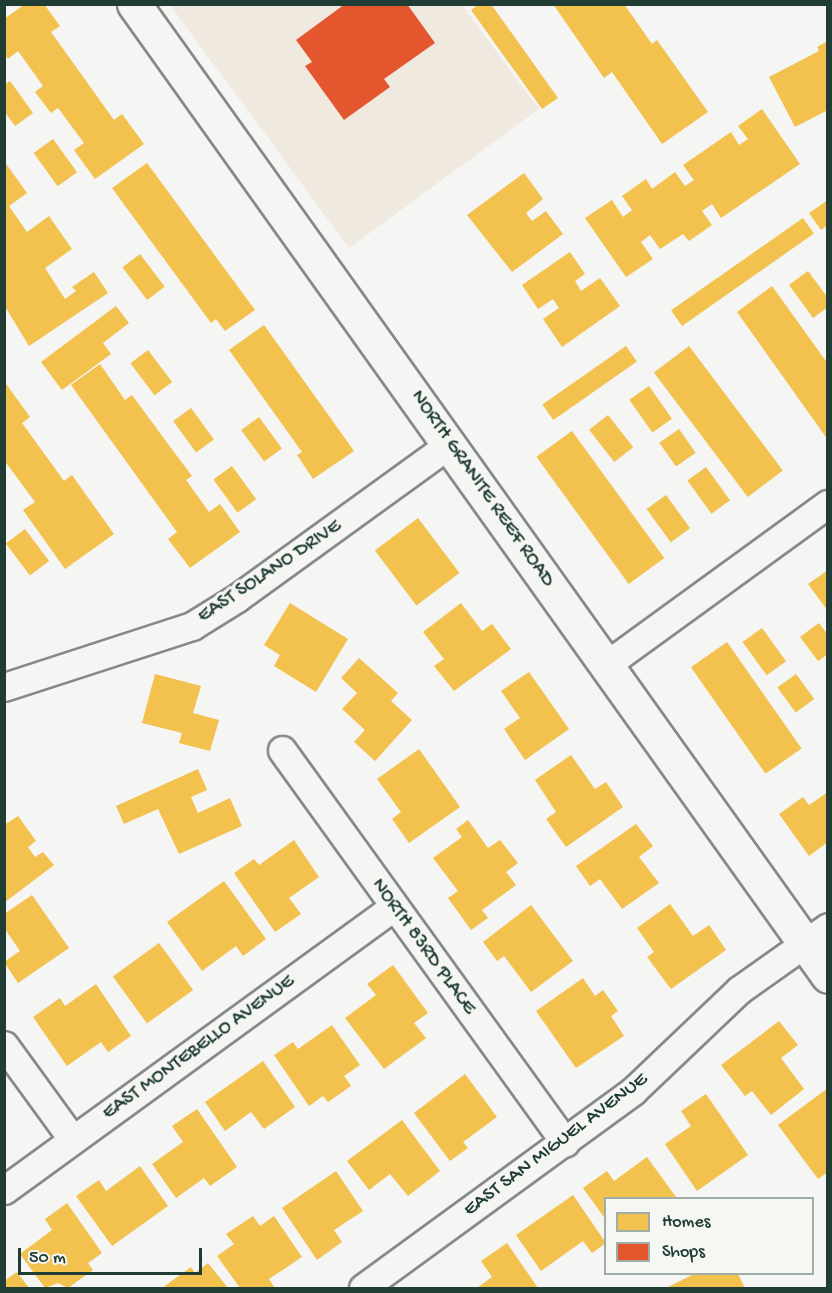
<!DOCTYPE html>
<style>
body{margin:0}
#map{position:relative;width:832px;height:1293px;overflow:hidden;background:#f5f5f3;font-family:"Gochi Hand",sans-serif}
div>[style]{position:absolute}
.built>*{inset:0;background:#efe9e0}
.homes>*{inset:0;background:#f2c14e;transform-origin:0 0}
.shops>*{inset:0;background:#e4572e}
.roads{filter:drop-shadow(2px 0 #858a88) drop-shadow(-2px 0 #858a88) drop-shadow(0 2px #858a88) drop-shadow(0 -2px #858a88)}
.minor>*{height:27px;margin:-13.5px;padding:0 13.5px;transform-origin:13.5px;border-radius:13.5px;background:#f5f5f3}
.tertiary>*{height:33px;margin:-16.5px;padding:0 16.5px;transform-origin:16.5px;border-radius:16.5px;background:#f5f5f3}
span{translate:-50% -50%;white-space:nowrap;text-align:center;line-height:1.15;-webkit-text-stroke:6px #f6f6f2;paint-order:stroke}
.street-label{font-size:20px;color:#1f3d34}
.frame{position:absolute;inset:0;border:6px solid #1f3d34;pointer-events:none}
.legend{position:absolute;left:604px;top:1197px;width:210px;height:78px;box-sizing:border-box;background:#f6f6f2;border:2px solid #a0aca6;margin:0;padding:8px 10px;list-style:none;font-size:18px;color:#1f3d34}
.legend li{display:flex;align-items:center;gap:12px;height:30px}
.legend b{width:30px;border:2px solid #a0aca6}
.scale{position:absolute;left:18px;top:1248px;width:184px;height:27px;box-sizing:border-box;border:3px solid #1f3d34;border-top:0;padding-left:8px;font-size:18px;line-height:21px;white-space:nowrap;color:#1f3d34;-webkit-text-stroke:4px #f6f6f2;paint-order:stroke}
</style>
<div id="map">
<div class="built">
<i style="clip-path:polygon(170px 5px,462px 5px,539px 109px,349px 248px)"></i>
</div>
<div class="homes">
<i style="clip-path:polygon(25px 4px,44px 4px,60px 26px,51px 32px,114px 120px,122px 114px,144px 144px,95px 179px,74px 150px,84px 143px,58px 108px,51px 113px,35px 92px,43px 86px,18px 51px,8px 59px,4px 53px,4px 19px)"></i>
<i style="clip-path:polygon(479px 4px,491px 4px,558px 98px,542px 109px,471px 10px)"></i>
<i style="clip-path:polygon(553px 4px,624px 4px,652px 44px,657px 40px,708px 112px,662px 144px,612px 72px,604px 78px)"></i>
<i style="clip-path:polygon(828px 41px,828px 110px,795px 127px,769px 77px,819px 51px,817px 47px)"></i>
<i style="clip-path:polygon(10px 81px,33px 113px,15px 126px,4px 111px,4px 85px)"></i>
<i style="clip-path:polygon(762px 109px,800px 164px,721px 218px,712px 204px,702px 211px,712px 225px,689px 241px,683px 234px,660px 249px,650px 235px,641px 242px,653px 259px,626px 277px,585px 218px,612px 200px,623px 217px,632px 210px,622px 196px,646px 179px,652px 189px,675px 172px,685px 186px,694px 180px,683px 165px,731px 132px,739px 145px,748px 139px,738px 126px)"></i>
<i style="left:53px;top:139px;width:41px;height:24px;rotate:54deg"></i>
<i style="clip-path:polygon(4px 161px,27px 193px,9px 206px,27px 232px,49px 216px,72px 249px,45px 268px,65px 299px,76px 291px,72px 287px,94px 272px,108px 293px,29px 346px,4px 305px)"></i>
<i style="clip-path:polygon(147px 163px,255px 310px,225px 331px,216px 319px,211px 323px,112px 188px)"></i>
<i style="clip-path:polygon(524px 173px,543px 199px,526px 213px,532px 221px,546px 211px,563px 234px,512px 272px,467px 215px)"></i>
<i style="clip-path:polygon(828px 200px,828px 225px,821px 230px,809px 213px)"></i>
<i style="left:803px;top:218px;width:19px;height:161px;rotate:55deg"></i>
<i style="clip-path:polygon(570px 252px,585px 274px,575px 281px,581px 291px,600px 278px,620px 306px,562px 347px,543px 319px,559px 308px,553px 299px,538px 309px,522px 285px)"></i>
<i style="left:140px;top:254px;width:41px;height:22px;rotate:53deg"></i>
<i style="clip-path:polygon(808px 271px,828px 298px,828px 307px,813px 318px,789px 285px)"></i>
<i style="clip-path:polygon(772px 286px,828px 364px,828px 440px,737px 312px)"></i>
<i style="clip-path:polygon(116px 306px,129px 323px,103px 343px,111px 354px,62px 390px,41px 362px)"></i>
<i style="clip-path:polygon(264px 325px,354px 451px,313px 479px,297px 455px,302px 452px,229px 350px)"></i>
<i style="left:626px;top:346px;width:19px;height:102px;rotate:55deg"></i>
<i style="left:689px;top:346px;width:156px;height:44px;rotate:53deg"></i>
<i style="left:148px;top:350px;width:40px;height:22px;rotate:53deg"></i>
<i style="clip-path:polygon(100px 364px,125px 400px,132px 395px,171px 448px,192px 476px,186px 480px,209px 512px,220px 504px,240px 532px,190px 568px,168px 539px,177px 532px,71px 385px)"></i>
<i style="clip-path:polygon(4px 381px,30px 417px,22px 423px,64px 481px,72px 475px,114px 534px,65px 569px,23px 510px,35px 502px,4px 460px)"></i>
<i style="left:649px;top:386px;width:40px;height:24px;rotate:55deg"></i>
<i style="left:191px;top:408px;width:39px;height:22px;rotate:54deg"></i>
<i style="left:608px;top:415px;width:41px;height:24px;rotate:52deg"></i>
<i style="left:259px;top:417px;width:39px;height:22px;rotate:54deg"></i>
<i style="left:679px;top:429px;width:29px;height:24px;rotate:55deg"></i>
<i style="left:572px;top:431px;width:157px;height:44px;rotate:54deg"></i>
<i style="left:232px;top:466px;width:41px;height:23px;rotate:54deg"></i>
<i style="left:706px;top:467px;width:41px;height:23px;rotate:54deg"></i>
<i style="left:666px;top:495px;width:41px;height:24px;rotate:54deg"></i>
<i style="left:418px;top:518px;width:69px;height:54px;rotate:53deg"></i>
<i style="left:25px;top:529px;width:40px;height:24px;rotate:53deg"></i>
<i style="clip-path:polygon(828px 570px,828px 611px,808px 584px)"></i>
<i style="clip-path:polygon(290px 603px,348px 639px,316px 692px,274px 666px,280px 655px,264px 645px)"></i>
<i style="clip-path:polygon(461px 603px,482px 631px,492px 624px,511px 649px,454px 691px,434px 666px,444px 659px,423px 632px)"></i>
<i style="clip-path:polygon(819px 623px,828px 635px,828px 654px,818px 661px,800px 637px)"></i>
<i style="left:762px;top:628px;width:41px;height:24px;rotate:54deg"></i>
<i style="left:727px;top:642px;width:130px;height:44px;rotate:55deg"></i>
<i style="clip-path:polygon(359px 658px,398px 693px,391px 701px,412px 720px,375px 761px,354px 742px,365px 730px,342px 709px,357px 693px,341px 678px)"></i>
<i style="clip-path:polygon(529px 672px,569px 729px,525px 760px,504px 729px,520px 718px,501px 691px)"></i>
<i style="clip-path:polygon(155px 674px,201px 686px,193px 713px,219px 720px,210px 751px,179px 743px,182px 733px,142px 723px)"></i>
<i style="left:796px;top:674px;width:31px;height:23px;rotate:54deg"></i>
<i style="clip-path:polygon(419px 749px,460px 807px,409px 843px,392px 819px,401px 812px,377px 779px)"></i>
<i style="clip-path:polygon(571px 755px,595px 789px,606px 782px,623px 807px,566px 847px,546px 819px,556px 812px,535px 780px)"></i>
<i style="clip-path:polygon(198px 769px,207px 790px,191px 797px,198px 813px,230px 798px,242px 826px,179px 854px,158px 809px,124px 824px,116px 806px)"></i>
<i style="clip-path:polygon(828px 792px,828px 842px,809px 856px,779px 814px,803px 797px,809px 805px)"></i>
<i style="clip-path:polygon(18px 816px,36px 841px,28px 847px,35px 857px,43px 852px,54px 865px,4px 903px,4px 825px)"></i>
<i style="clip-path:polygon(468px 820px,488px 848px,500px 840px,518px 863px,506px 872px,516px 885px,482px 910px,488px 918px,471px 930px,448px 898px,458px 891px,433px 858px,462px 837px,456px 829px)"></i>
<i style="clip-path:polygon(636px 824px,653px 846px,639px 857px,659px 883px,622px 909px,600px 879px,590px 886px,576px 866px)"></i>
<i style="clip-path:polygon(294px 840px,319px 877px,289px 898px,301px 914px,275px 932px,234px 873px,254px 859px,259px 865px)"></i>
<i style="clip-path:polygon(224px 881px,266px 939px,243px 956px,236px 946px,202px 971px,167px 922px)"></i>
<i style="clip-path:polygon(32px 895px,69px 948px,18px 983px,4px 962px,20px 951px,4px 928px,4px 914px)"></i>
<i style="clip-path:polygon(670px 904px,693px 936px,709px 925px,726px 950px,671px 989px,647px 957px,654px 952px,637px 928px)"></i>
<i style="clip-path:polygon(531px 905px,573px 961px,531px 992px,504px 956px,497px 961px,483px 942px)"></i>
<i style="left:159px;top:943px;width:58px;height:57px;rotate:54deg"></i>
<i style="clip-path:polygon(393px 965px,428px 1013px,414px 1023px,426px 1038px,384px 1069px,345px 1018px,376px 995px,367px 984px)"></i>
<i style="clip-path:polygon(583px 978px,595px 996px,603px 990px,618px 1011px,611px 1016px,624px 1036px,576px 1068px,536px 1011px)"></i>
<i style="clip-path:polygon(96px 984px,131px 1036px,108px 1052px,101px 1042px,67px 1066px,33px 1017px,60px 998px,65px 1006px)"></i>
<i style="clip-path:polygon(779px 1021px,798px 1045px,781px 1058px,804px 1089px,771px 1115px,752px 1091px,745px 1096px,721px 1065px)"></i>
<i style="clip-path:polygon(332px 1025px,360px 1065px,344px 1076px,351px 1086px,328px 1102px,323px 1096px,309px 1106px,274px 1055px,293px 1042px,298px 1049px)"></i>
<i style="clip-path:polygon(263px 1061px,295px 1107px,264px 1129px,251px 1112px,225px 1131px,205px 1102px)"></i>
<i style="clip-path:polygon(465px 1074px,497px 1117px,463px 1142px,468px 1148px,450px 1161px,414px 1113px)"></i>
<i style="clip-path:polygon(828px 1088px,828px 1172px,818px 1179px,778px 1125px)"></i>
<i style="clip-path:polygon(706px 1094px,748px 1155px,697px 1191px,665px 1144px,691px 1126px,681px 1111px)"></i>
<i style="clip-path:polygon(197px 1109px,237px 1167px,210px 1186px,204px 1178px,176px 1198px,152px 1164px,183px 1142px,172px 1126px)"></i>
<i style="clip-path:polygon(402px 1120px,440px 1171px,408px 1196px,390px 1174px,369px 1190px,347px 1161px)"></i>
<i style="clip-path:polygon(647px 1157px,676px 1197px,606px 1198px,606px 1220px,583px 1188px,607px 1171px,614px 1181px)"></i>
<i style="clip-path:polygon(140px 1166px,168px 1206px,112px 1246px,76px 1196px,99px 1180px,106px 1191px)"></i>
<i style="clip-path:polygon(336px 1171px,363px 1211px,334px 1230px,342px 1242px,317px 1260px,282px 1208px)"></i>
<i style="clip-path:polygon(573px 1195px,606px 1243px,592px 1253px,583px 1241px,541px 1271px,516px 1235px)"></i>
<i style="clip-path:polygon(67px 1203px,102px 1253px,88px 1263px,93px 1270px,68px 1288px,58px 1283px,45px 1288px,20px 1254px,52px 1230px,45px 1219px)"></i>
<i style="clip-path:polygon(253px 1216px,260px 1226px,274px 1216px,302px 1257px,269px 1279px,275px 1288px,240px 1288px,217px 1256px,234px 1244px,226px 1234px)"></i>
<i style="clip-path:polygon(507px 1243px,538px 1288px,477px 1288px,492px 1277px,481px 1261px)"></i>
<i style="clip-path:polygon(208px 1263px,228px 1288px,162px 1288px,191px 1267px,195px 1273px)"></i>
<i style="clip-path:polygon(17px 1272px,29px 1288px,4px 1288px,4px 1281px)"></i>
<i style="clip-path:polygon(694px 1274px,738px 1274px,745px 1288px,666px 1288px)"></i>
</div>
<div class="shops">
<i style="clip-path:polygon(345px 4px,407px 4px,435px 43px,384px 79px,390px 87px,344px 120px,305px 66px,312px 62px,296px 40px)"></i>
</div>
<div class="roads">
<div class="minor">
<i style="left:606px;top:665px;width:274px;rotate:-36deg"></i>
<i style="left:4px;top:687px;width:198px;rotate:-18deg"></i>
<i style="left:192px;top:626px;width:53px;rotate:-31.9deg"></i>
<i style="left:237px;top:598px;width:263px;rotate:-35.9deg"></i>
<i style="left:282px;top:750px;width:484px;rotate:54.2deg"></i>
<i style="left:4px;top:1045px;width:117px;rotate:54deg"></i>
<i style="left:4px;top:1190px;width:482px;rotate:-36deg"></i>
<i style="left:363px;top:1288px;width:334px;rotate:-36.1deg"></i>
<i style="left:633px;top:1091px;width:146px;rotate:-43.6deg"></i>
<i style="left:739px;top:990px;width:109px;rotate:-35.3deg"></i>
</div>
<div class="tertiary">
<i style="left:134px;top:4px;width:1194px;rotate:54.47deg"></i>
</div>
</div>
<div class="street-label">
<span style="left:482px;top:489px;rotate:55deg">NORTH GRANITE REEF ROAD</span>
<span style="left:270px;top:572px;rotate:-34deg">EAST SOLANO DRIVE</span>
<span style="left:423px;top:947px;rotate:54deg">NORTH 83RD PLACE</span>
<span style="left:199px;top:1048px;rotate:-36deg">EAST MONTEBELLO AVENUE</span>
<span style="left:556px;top:1145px;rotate:-37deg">EAST SAN MIGUEL AVENUE</span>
</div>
<div class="frame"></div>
<ul class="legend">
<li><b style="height:16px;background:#f2c14e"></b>Homes</li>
<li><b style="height:16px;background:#e4572e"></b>Shops</li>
</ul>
<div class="scale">50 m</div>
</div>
